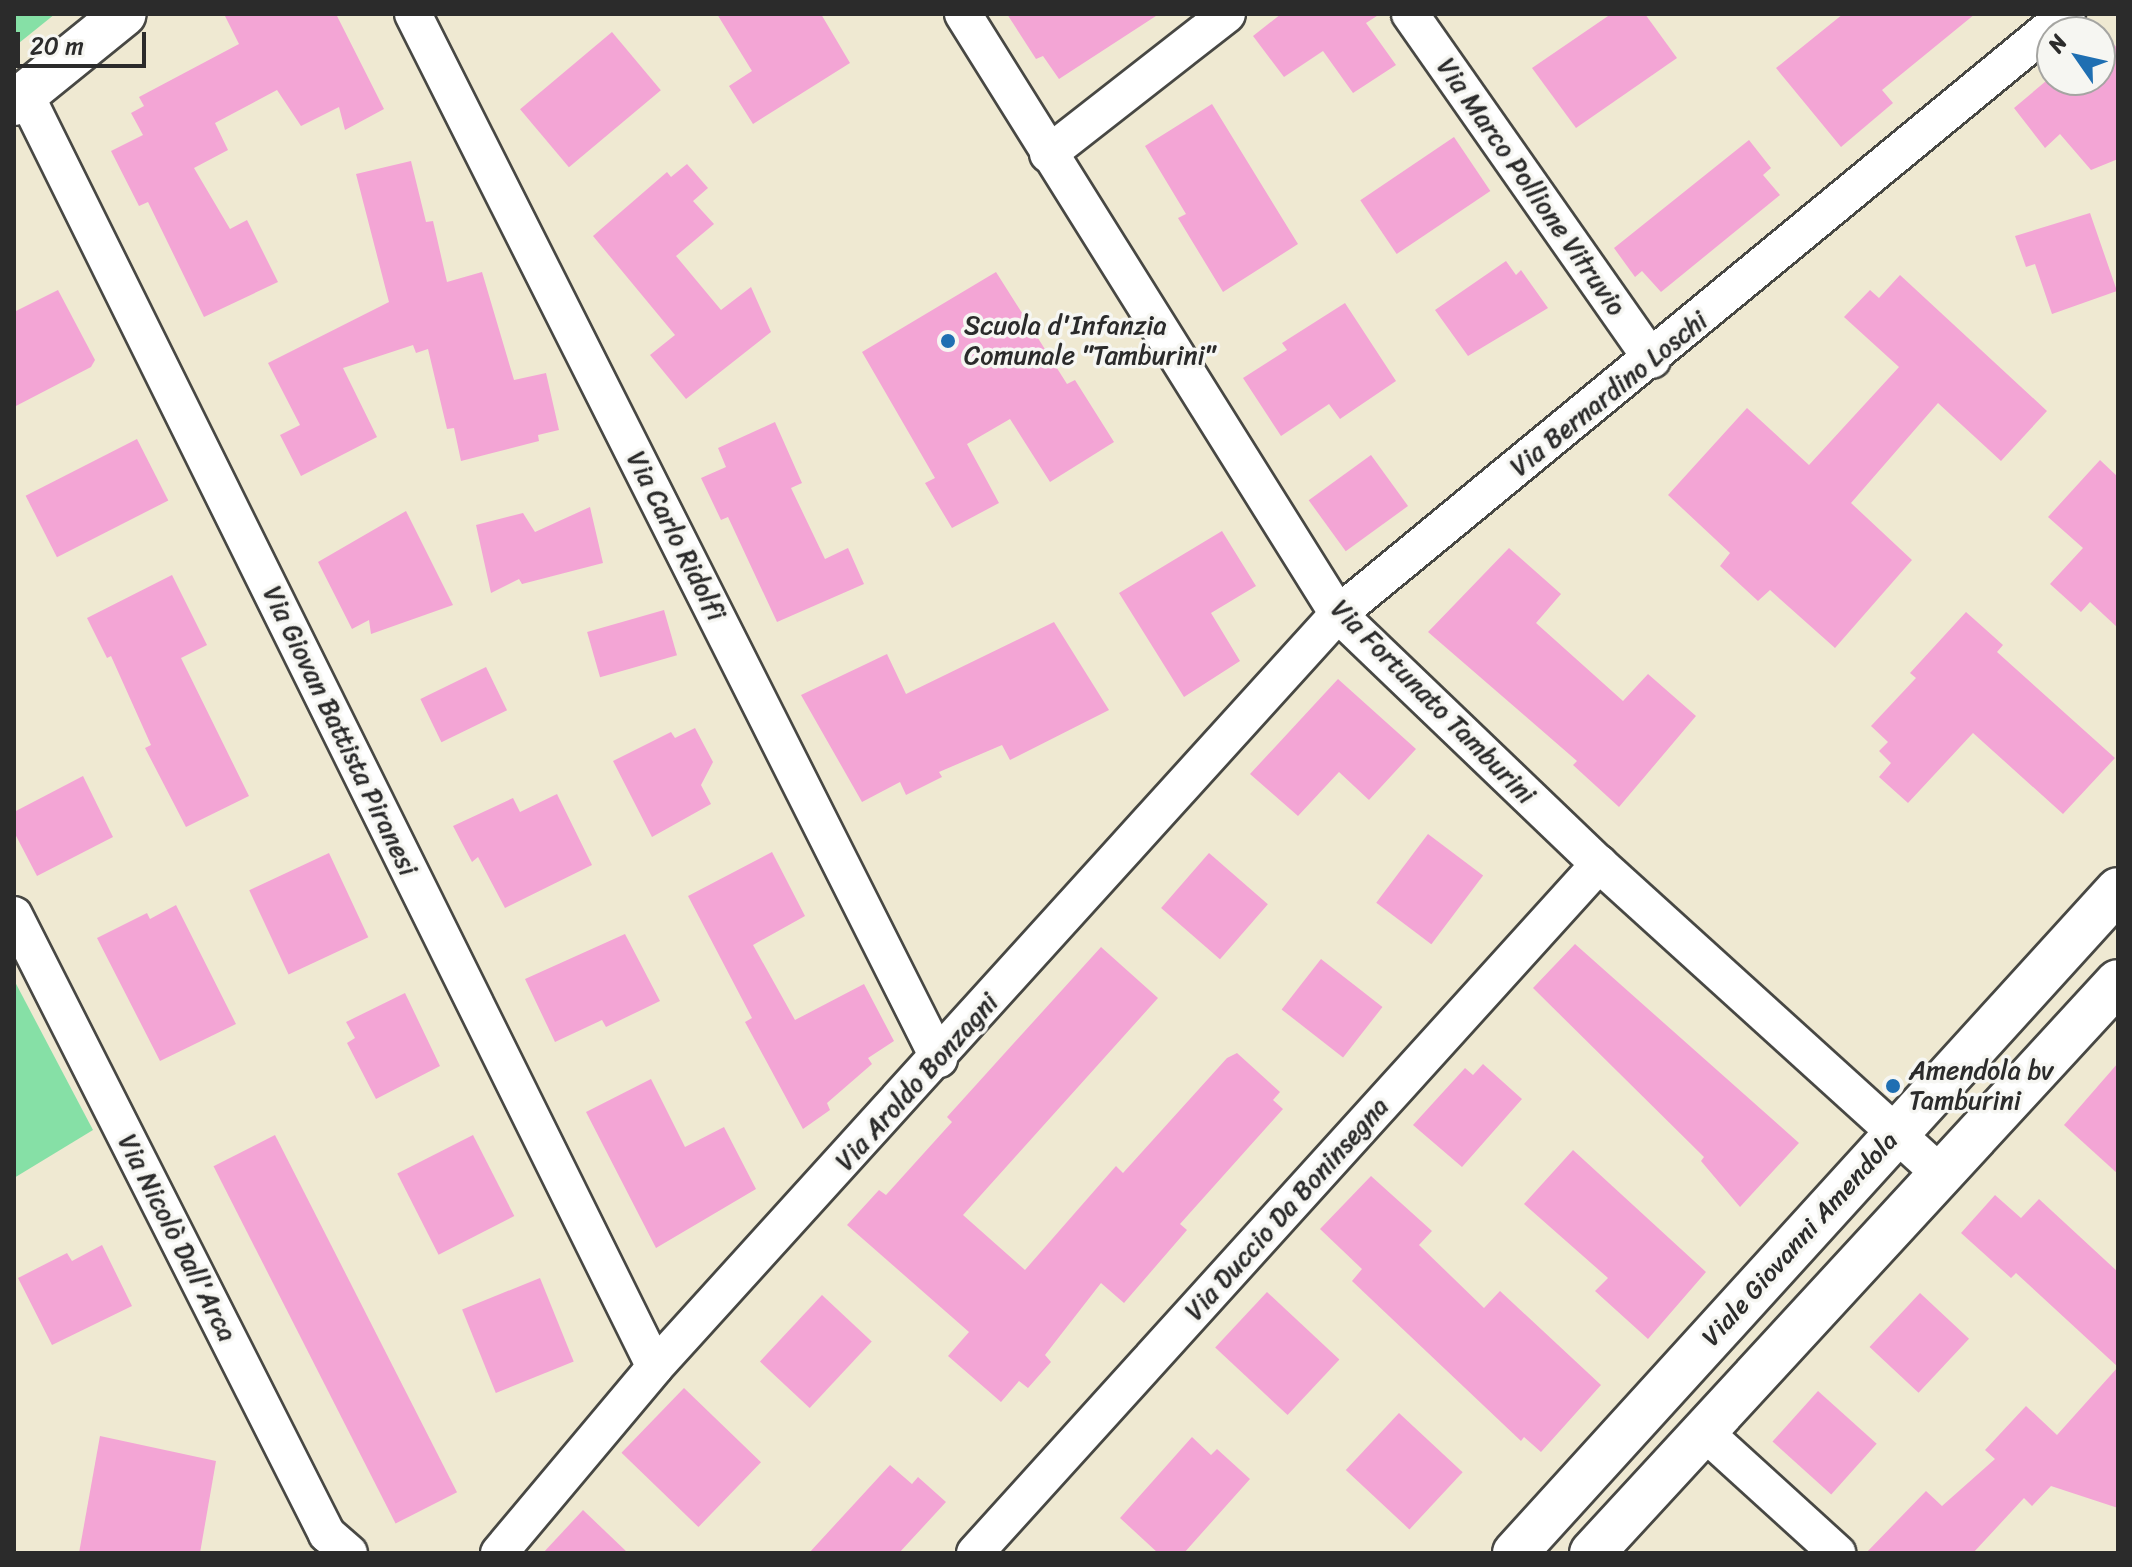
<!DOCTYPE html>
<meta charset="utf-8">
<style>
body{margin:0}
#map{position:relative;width:2132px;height:1567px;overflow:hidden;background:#efe9d2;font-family:Sriracha,sans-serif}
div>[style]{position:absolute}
.green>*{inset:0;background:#86e0a6}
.building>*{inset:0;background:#f3a5d5;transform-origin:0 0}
.roads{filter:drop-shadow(2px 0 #484844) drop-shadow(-2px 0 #484844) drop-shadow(0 2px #484844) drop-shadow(0 -2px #484844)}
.minor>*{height:36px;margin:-18px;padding:0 18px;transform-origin:18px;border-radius:18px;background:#fff}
.tertiary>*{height:44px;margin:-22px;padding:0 22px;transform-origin:22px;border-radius:22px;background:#fff}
.secondary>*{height:44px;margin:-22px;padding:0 22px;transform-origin:22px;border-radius:22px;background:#fff}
.dots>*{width:22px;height:22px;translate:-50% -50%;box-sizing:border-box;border:4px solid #f6f6f2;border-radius:50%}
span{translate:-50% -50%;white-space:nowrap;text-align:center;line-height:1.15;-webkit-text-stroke:7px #f6f6f2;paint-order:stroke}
.street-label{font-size:26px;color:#2b2b2b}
.poi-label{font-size:26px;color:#2b2b2b}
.left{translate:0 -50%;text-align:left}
.frame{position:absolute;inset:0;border:16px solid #2b2b2b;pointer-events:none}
.north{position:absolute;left:2036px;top:16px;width:80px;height:80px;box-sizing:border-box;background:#f6f6f2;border:2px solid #a5a5a2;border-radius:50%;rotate:304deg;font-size:22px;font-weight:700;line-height:32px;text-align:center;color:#2b2b2b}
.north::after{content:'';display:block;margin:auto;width:28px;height:36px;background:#1f6fb2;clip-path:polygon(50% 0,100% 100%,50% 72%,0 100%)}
.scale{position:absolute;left:16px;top:32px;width:130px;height:36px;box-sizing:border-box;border:4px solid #2b2b2b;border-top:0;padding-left:10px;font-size:24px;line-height:28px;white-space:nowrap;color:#2b2b2b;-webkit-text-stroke:6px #f6f6f2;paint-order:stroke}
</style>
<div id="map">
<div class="green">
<i style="clip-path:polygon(14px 14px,55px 14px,14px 47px)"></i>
<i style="clip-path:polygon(14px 980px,93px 1130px,14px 1178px)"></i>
</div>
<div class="building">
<i style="clip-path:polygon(224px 14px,336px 14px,384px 109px,345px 130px,339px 107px,301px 126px,277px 90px,215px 123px,228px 150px,194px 168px,230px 229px,247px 220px,278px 282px,204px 317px,148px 202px,139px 206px,111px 151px,143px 135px,131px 113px,144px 106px,139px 97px,239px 44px)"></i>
<i style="clip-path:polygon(717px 14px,821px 14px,850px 63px,753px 124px,729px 86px,752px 71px)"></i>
<i style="clip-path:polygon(1007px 14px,1159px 14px,1059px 79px,1043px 56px,1036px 59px)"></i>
<i style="clip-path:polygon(1281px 14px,1380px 14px,1366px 23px,1396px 65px,1353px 93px,1323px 51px,1284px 77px,1253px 36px)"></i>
<i style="clip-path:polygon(1611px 14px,1645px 14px,1677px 58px,1576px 128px,1532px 68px)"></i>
<i style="clip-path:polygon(1843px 14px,1975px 14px,1882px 90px,1893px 103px,1841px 147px,1776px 68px)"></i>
<i style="left:612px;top:32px;width:76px;height:120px;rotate:50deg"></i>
<i style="clip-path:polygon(2103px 32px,2118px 49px,2118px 159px,2091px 170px,2060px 134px,2045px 148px,2014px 108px,2052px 76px,2052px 80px,2100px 80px)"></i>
<i style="clip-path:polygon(1212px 104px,1298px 244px,1223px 292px,1178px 218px,1186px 214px,1145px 146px)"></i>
<i style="left:1454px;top:137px;width:65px;height:113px;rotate:56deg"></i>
<i style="clip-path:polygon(1749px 140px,1771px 168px,1763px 175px,1780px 195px,1661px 292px,1642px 271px,1635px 277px,1614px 248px)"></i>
<i style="clip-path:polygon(411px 161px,426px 222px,433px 221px,447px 282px,482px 272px,514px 380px,546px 373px,559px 430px,538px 435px,539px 441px,461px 461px,454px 428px,447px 429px,428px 349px,416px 353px,413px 345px,343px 368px,377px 437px,301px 476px,280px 435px,300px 425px,268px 363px,389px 302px,356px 174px)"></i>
<i style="clip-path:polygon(687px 164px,708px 188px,693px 201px,714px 224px,676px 256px,721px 310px,751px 287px,771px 332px,686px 399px,650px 355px,675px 335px,593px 236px,667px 172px,671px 177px)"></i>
<i style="clip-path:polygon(2090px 213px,2117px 291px,2052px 314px,2035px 264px,2026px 267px,2015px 236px)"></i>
<i style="clip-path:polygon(1506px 261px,1516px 275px,1521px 270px,1548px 308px,1468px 356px,1435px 310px)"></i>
<i style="clip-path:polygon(996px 272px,1067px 384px,1075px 380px,1114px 442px,1050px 482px,1010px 419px,967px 444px,999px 503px,952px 528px,925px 483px,935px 478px,862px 352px)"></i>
<i style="clip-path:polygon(1900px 275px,2047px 411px,2001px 461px,1938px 403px,1851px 503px,1912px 560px,1835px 648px,1770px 590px,1758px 601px,1720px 566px,1730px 553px,1668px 495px,1747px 408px,1809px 465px,1899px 367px,1844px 317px,1870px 290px,1879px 298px)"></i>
<i style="clip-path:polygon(58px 290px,95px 360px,91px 367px,14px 407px,14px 312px)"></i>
<i style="clip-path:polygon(1345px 303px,1396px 381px,1340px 419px,1329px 404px,1281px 436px,1243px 378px,1287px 350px,1282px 343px)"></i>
<i style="clip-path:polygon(775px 422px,802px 483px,791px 488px,825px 559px,848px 548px,864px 584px,777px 622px,728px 517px,721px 520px,701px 478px,726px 467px,718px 448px)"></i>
<i style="left:137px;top:439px;width:69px;height:125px;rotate:63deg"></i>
<i style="left:1371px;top:455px;width:63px;height:77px;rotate:54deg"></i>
<i style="clip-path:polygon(2100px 460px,2118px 477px,2118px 628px,2090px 602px,2081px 612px,2050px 584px,2083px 548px,2048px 517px)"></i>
<i style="clip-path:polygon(590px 507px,603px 563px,522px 584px,519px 579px,491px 593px,476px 525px,523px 513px,535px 532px)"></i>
<i style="clip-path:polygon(406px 511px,453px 605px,371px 634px,369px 620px,352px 629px,318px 562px)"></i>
<i style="clip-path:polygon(1222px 531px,1256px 586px,1211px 613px,1240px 661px,1184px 697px,1119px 593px)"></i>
<i style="clip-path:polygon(1509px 548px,1561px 594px,1536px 623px,1623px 701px,1648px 674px,1696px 716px,1619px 807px,1573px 765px,1577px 761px,1428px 632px)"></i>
<i style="clip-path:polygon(172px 575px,207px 645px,181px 658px,249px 796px,186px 827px,145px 748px,151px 745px,111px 656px,107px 658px,87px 618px)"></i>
<i style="left:664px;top:610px;width:47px;height:80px;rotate:74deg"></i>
<i style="clip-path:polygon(1966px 612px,2003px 645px,1997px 652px,2115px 758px,2063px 814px,1973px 733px,1908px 803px,1879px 777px,1891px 763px,1879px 751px,1888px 742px,1871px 726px,1916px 678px,1910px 673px)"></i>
<i style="clip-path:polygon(1054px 622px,1109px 710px,1010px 760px,1002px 745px,939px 772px,942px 777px,906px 795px,900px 782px,862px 802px,801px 695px,887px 654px,906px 694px)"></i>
<i style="left:486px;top:667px;width:48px;height:73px;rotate:64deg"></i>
<i style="clip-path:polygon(1338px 679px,1416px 749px,1369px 800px,1339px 772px,1298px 816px,1250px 774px)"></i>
<i style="clip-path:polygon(695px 728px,713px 762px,701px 785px,711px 804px,652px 837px,613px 761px,671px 732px,675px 738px)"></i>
<i style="clip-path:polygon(83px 776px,113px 837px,37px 876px,14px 832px,14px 812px)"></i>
<i style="clip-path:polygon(557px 794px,592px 865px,505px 908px,478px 857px,472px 862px,453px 826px,513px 798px,520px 812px)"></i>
<i style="left:1428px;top:834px;width:69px;height:86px;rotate:37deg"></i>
<i style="clip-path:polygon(772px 852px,805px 916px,753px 945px,795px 1020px,864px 984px,894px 1041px,868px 1058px,872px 1064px,827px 1103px,830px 1110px,803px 1129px,745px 1022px,752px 1018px,688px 896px)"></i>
<i style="left:329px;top:853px;width:93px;height:88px;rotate:65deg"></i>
<i style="left:1209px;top:853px;width:78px;height:73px;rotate:41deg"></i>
<i style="clip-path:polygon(176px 905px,236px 1024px,160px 1061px,97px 938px,147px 913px,150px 919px)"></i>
<i style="clip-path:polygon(625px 934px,660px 1001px,606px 1027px,602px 1020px,555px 1042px,525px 979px)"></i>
<i style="clip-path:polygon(1575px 944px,1799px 1143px,1740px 1207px,1701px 1161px,1704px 1157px,1533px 988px)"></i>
<i style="clip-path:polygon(1101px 947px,1158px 998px,963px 1215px,1025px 1270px,1116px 1166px,1123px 1173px,1227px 1058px,1237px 1053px,1280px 1092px,1273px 1100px,1283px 1109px,1180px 1224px,1187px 1230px,1124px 1303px,1101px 1283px,1045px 1355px,1051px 1362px,1028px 1388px,1019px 1381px,1001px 1402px,948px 1356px,969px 1332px,847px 1225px,879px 1190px,886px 1195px,952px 1122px,947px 1117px)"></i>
<i style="left:1321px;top:959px;width:78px;height:64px;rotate:38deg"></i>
<i style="clip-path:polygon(405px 993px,440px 1066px,376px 1099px,347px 1043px,355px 1038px,346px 1022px)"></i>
<i style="clip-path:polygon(2118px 1063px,2118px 1174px,2064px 1125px)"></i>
<i style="clip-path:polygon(1483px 1064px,1522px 1099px,1462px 1167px,1413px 1125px,1465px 1068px,1473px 1075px)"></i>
<i style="clip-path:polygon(651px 1079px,685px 1147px,724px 1127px,756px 1189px,656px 1248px,586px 1112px)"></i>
<i style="left:275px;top:1135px;width:401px;height:69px;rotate:63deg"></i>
<i style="left:473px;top:1135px;width:91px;height:85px;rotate:63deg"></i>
<i style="clip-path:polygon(1573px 1150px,1706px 1272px,1648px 1339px,1595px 1291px,1608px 1278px,1524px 1204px)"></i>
<i style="clip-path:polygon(1371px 1176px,1432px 1231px,1419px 1245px,1484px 1308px,1500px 1291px,1601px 1385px,1541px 1452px,1524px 1437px,1521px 1441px,1352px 1281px,1362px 1269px,1320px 1229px)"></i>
<i style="clip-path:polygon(1995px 1195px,2021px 1218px,2039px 1199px,2118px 1272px,2118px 1508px,2051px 1486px,2032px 1506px,2024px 1498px,1973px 1553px,1866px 1553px,1926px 1491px,1942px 1506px,1995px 1459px,1985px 1450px,2026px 1406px,2057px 1435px,2118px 1367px,2016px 1273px,2011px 1278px,1961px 1233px)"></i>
<i style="clip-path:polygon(102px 1245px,132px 1306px,52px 1345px,18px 1278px,67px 1253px,72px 1261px)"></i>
<i style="left:540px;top:1278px;width:90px;height:84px;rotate:68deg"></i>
<i style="left:1267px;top:1292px;width:99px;height:76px;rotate:43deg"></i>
<i style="left:1920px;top:1293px;width:67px;height:74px;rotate:43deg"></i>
<i style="left:822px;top:1295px;width:68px;height:91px;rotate:43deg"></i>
<i style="left:684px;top:1388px;width:107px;height:90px;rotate:44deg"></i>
<i style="left:1818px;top:1391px;width:79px;height:68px;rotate:42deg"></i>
<i style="left:1399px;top:1413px;width:87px;height:78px;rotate:43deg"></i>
<i style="clip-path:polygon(100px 1436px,216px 1461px,200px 1553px,79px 1553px)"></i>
<i style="clip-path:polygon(1192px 1437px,1211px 1455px,1217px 1449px,1250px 1479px,1184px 1553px,1158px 1553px,1120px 1518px)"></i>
<i style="clip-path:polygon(890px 1465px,912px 1484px,918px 1477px,946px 1502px,899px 1553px,809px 1553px)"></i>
<i style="clip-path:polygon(583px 1510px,628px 1553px,543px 1553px)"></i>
</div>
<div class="roads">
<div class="minor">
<i style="left:413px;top:14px;width:1170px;rotate:63.28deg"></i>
<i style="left:963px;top:14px;width:708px;rotate:57.99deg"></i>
<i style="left:1338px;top:614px;width:361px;rotate:43.8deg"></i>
<i style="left:1599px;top:864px;width:460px;rotate:42.2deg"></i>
<i style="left:1410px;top:14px;width:422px;rotate:55deg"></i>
<i style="left:25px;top:94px;width:1420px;rotate:63.67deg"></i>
<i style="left:1048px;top:154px;width:227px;rotate:-38deg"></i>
<i style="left:14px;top:915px;width:694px;rotate:63.18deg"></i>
<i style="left:327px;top:1534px;width:29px;rotate:41deg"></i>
<i style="left:1702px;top:1430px;width:183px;rotate:42.3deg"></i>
<i style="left:499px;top:1553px;width:243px;rotate:-50deg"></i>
<i style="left:655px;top:1367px;width:1017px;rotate:-47.79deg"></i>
<i style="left:1338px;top:614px;width:944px;rotate:-39.46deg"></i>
<i style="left:975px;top:1553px;width:930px;rotate:-47.83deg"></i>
</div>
<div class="tertiary">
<i style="left:14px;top:103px;width:141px;rotate:-39deg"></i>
</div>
<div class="secondary">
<i style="left:1515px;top:1553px;width:896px;rotate:-47.71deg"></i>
<i style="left:1592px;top:1553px;width:776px;rotate:-47.35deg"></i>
</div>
</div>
<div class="dots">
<i style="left:948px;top:341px;background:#1f6fb2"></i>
<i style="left:1893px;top:1086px;background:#1f6fb2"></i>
</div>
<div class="street-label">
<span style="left:1531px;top:187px;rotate:55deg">Via Marco Pollione Vitruvio</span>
<span style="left:1609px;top:394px;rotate:-39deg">Via Bernardino Loschi</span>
<span style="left:676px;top:536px;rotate:63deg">Via Carlo Ridolfi</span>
<span style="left:1433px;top:702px;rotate:45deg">Via Fortunato Tamburini</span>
<span style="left:340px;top:731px;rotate:64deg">Via Giovan Battista Piranesi</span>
<span style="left:917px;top:1082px;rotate:-48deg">Via Aroldo Bonzagni</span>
<span style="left:1287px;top:1209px;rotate:-48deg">Via Duccio Da Boninsegna</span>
<span style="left:177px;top:1238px;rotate:63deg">Via Nicolò Dall'Arca</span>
<span style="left:1800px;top:1239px;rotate:-48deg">Viale Giovanni Amendola</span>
</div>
<div class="poi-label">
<span class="left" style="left:964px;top:341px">Scuola d'Infanzia<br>Comunale "Tamburini"</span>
<span class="left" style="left:1909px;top:1086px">Amendola bv<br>Tamburini</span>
</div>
<div class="frame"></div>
<div class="north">N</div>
<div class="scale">20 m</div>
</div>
